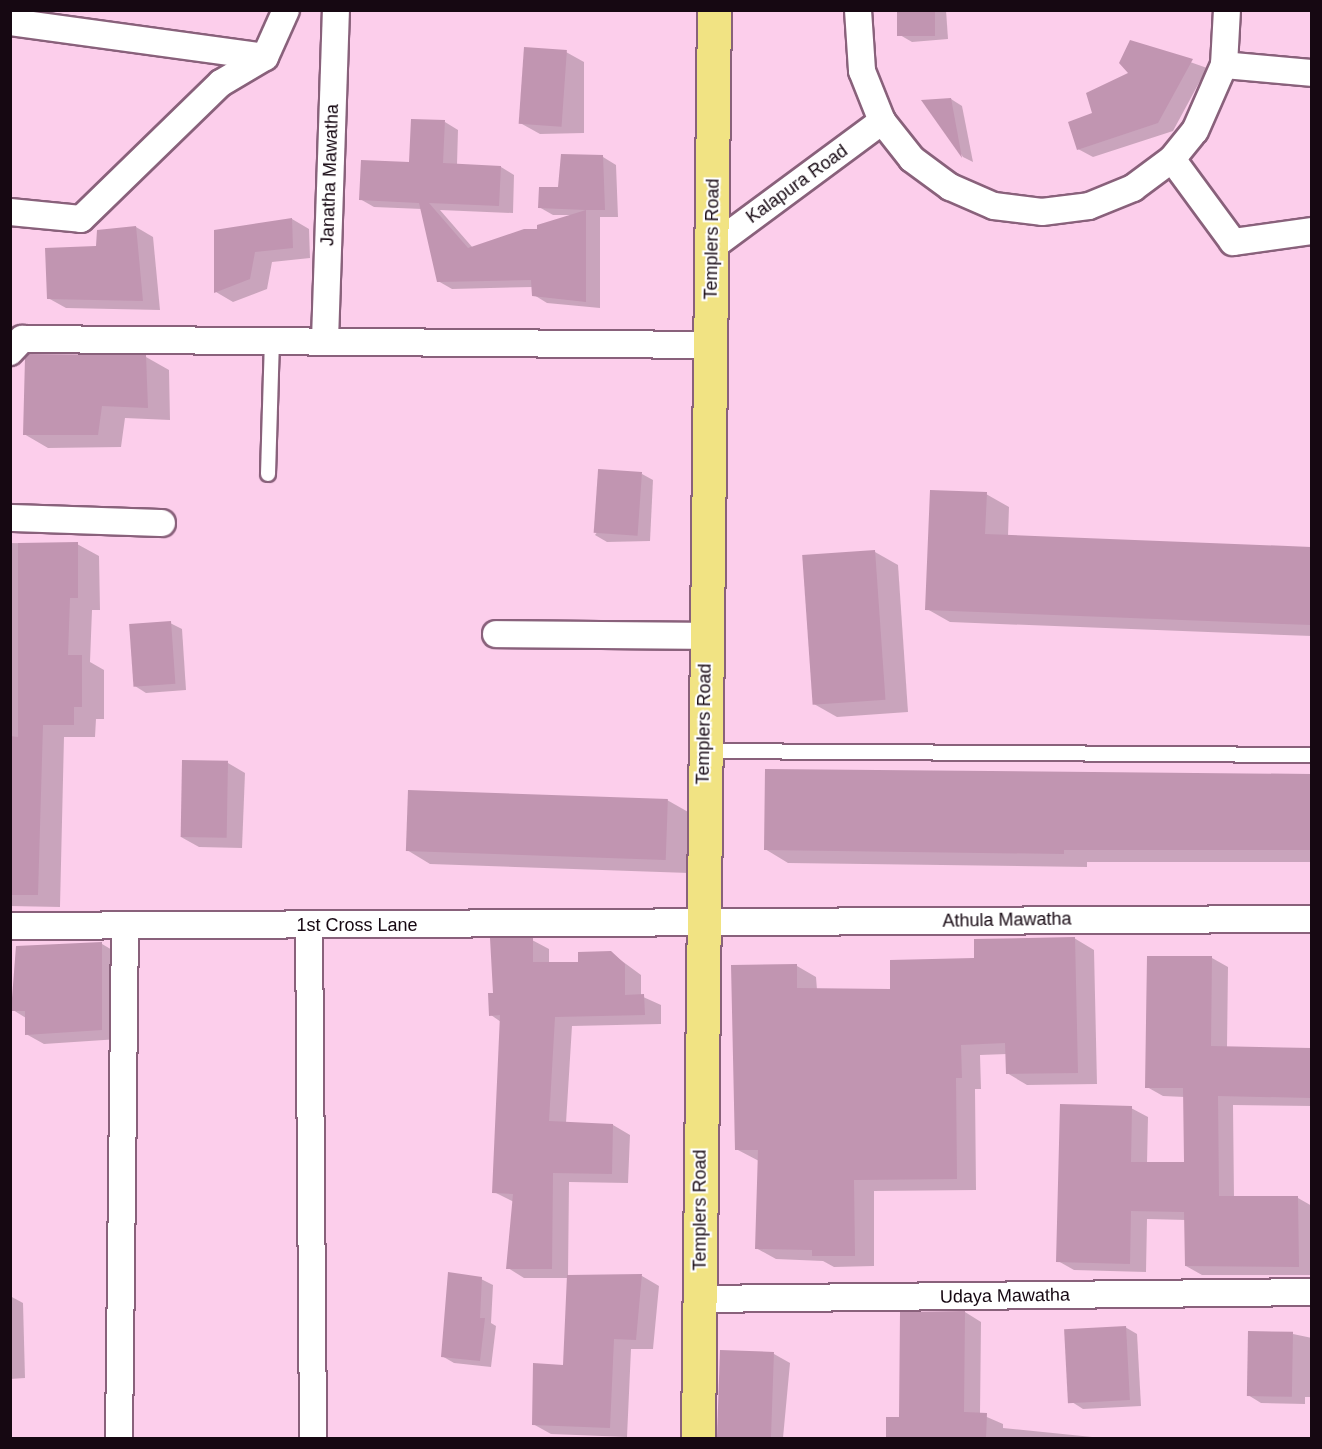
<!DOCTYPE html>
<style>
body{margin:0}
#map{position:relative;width:1322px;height:1449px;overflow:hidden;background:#fcceeb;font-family:Arial,sans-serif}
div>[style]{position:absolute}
.shadow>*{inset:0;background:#0003}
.building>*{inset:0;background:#c195b1;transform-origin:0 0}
.roads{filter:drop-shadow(2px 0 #89617b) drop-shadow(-2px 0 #89617b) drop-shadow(0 2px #89617b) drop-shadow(0 -2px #89617b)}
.service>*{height:14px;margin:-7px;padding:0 7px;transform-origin:7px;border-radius:7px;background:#fff}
.minor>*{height:26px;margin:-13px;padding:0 13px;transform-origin:13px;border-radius:13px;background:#fff}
.primary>*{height:33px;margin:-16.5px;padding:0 16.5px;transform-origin:16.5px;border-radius:16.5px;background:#f1e383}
span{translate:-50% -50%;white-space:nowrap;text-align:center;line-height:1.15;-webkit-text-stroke:4.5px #fff;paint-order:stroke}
.street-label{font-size:18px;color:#160812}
.frame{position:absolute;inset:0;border:12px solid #160812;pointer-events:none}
</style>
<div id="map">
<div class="shadow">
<i style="clip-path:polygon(898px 10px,946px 10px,948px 39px,912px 42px,900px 35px)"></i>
<i style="clip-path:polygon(1131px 41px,1207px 68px,1173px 131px,1093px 157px,1078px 149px,1094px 114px,1131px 73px)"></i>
<i style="clip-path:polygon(566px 52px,584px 62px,584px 133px,540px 134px,522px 124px)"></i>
<i style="clip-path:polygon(951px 99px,962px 106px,973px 162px,963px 157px,924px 101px)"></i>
<i style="clip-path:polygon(445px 122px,458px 130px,457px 165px,501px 167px,514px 175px,513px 213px,440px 210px,473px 248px,538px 231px,572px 215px,553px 215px,539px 207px,603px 157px,616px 165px,618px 217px,600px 217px,600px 308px,547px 303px,534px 295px,533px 287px,452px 289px,438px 281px,422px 209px,374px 207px,360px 199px,411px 164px)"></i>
<i style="clip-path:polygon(292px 219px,309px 229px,310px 258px,272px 262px,267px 289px,233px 302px,216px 292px,216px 231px)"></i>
<i style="clip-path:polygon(136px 227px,153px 237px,160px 310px,66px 308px,48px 298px,98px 247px)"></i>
<i style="clip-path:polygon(146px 357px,169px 370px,170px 420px,125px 418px,121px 447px,48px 448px,24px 434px)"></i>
<i style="clip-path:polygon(642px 474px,653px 480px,650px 541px,607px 542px,595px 535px)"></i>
<i style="clip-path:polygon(986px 494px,1009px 507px,1008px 536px,1312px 548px,1312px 636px,950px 622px,927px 609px)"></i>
<i style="clip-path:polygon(10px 543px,77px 544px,99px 556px,100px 610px,92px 610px,90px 662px,104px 670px,104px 719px,96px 719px,95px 737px,64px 737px,60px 907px,10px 906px)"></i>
<i style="clip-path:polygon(875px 552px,898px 565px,908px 712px,837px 717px,814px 704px)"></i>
<i style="clip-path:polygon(170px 623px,182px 629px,186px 690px,146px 693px,135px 686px)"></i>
<i style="clip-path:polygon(228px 763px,245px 773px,242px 848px,199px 847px,181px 837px)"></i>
<i style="clip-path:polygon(767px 771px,1312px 776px,1312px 862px,1087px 862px,1087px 867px,788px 863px,765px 849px)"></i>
<i style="clip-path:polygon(667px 800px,690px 813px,689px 873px,430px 864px,407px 850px)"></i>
<i style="clip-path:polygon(1074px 938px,1094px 950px,1097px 1084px,1027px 1085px,1007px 1073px,1007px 1054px,980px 1055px,981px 1089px,975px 1089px,976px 1190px,874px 1191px,874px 1266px,834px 1267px,823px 1261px,776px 1259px,756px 1248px,759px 1161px,736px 1149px,797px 966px,816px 977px,817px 990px,892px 991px,976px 959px)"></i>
<i style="clip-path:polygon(532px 940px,549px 949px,549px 963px,580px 964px,611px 953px,641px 975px,641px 996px,661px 1005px,661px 1024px,572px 1026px,566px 1123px,613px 1125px,630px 1135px,628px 1183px,569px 1182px,568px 1276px,642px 1276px,659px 1286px,653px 1349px,631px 1349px,627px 1437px,551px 1434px,533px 1424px,564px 1366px,568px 1278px,524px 1278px,508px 1268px,514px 1202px,494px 1192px,501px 1022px,491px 1015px,494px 994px)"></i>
<i style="clip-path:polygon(102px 944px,119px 954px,119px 1039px,44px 1044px,26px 1034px,26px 1018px,13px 1010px,17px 948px)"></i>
<i style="clip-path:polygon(1212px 958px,1228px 967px,1227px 1048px,1312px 1050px,1312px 1106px,1233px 1105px,1234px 1198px,1298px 1198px,1312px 1206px,1312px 1275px,1202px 1275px,1186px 1266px,1186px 1220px,1147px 1219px,1146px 1272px,1074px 1270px,1058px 1261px,1131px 1108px,1148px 1117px,1147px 1164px,1185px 1164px,1185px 1097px,1163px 1096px,1147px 1087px)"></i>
<i style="clip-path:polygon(481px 1279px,493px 1285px,491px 1323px,496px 1326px,491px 1367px,454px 1363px,442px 1356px)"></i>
<i style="clip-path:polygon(10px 1296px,23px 1303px,25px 1378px,10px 1379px)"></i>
<i style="clip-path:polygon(965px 1312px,981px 1322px,980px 1414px,1003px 1424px,1003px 1428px,1102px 1438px,887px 1438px,888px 1418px,900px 1419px)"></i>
<i style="clip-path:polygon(1125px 1327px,1137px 1334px,1141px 1406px,1083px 1409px,1072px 1402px)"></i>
<i style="clip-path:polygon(1293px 1334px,1312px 1338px,1312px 1397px,1305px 1397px,1305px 1404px,1261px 1403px,1248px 1395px)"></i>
<i style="clip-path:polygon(722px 1352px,774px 1354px,790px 1363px,783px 1438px,718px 1438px)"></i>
</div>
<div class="building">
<i style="left:897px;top:10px;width:38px;height:26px"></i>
<i style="clip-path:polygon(1130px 40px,1193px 59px,1158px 123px,1077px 150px,1068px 122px,1092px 113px,1086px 93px,1128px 73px,1119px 63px)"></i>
<i style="left:524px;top:47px;width:43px;height:77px;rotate:4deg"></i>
<i style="clip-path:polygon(951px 98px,962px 158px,921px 100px)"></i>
<i style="clip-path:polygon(411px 119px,445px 120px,443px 163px,501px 166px,499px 206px,429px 203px,468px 248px,524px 229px,537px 229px,537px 225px,586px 210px,538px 208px,539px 187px,558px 187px,561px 154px,603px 155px,605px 210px,586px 210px,586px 302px,532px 296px,531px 280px,437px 282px,419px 203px,359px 200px,361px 160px,409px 162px)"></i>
<i style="clip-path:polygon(292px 218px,293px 248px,255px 252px,250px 279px,214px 293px,214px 230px)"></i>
<i style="clip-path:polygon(136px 226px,143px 301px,47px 299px,45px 248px,96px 246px,97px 230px)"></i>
<i style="clip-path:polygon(29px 354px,146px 355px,148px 408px,102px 406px,98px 435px,23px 435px,25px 358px)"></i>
<i style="left:642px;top:472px;width:64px;height:44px;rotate:94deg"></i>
<i style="clip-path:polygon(930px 490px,987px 492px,985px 534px,1311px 547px,1311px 625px,925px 610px)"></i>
<i style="clip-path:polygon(78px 542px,78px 598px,70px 598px,68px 655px,82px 655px,82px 707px,74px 707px,74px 725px,43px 725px,38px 895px,10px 895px,10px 736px,18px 737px,18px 543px)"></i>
<i style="left:875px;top:550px;width:150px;height:73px;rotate:86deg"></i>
<i style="left:171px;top:621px;width:63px;height:42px;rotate:86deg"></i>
<i style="left:182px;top:760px;width:46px;height:77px;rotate:1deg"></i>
<i style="clip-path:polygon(765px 769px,1311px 774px,1311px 850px,1064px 850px,1064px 854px,764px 850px)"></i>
<i style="left:408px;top:790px;width:260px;height:61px;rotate:2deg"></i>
<i style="clip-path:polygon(1075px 937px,1078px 1073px,1006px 1074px,1005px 1043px,961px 1045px,962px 1078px,956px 1078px,957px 1179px,854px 1180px,855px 1256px,812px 1256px,812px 1250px,755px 1249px,758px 1150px,735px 1150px,731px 965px,797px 964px,797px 988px,890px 989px,890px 960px,974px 958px,974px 939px)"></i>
<i style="clip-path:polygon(490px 938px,533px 938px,533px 962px,578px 962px,578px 952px,611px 951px,625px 964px,625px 995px,644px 994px,645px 1015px,555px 1017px,549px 1121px,613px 1124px,612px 1174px,553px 1173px,552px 1269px,506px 1269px,513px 1194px,492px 1193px,500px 1015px,489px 1016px,488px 993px,493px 993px)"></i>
<i style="clip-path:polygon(102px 942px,102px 1030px,25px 1035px,25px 1011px,11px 1011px,16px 946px)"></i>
<i style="clip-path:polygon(1147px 956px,1212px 956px,1211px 1046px,1311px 1048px,1311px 1098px,1218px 1096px,1219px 1196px,1298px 1196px,1299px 1267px,1185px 1266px,1184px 1212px,1131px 1211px,1130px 1264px,1056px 1262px,1060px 1104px,1132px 1106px,1131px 1162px,1184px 1162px,1183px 1088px,1145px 1088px)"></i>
<i style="clip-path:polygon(448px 1272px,482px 1277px,480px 1318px,485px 1318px,480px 1361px,441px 1357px)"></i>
<i style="clip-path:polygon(642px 1274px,636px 1340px,614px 1339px,610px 1428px,532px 1425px,533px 1363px,563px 1365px,567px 1275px)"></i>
<i style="clip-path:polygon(965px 1311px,964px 1412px,987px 1413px,986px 1438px,886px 1438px,886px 1417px,899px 1417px,900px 1312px)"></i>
<i style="left:1126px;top:1326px;width:74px;height:62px;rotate:87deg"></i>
<i style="left:1248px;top:1331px;width:45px;height:65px;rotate:1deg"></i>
<i style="left:720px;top:1350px;width:54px;height:88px;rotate:2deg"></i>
</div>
<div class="roads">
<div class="service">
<i style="left:268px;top:474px;width:135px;rotate:-88.3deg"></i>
<i style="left:706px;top:751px;width:606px;rotate:0.38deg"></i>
</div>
<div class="minor">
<i style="left:858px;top:10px;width:61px;rotate:86.2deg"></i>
<i style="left:862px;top:71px;width:54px;rotate:68.2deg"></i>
<i style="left:882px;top:121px;width:48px;rotate:51.7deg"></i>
<i style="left:912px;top:159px;width:47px;rotate:36.4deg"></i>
<i style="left:950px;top:187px;width:48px;rotate:23.4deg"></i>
<i style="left:994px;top:206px;width:48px;rotate:7.1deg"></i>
<i style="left:1042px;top:212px;width:47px;rotate:-7.3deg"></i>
<i style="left:1089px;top:206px;width:48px;rotate:-22.2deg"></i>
<i style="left:1133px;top:188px;width:49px;rotate:-36.6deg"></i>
<i style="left:1172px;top:159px;width:36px;rotate:-51deg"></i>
<i style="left:1195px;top:131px;width:72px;rotate:-66.3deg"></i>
<i style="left:1224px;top:65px;width:55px;rotate:-86.9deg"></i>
<i style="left:10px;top:22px;width:257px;rotate:7.8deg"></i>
<i style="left:1224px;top:65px;width:88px;rotate:5.2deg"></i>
<i style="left:1172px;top:159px;width:103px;rotate:53.7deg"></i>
<i style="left:1233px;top:242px;width:80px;rotate:-7.9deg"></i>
<i style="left:10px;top:212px;width:71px;rotate:5.6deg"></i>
<i style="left:81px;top:219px;width:195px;rotate:-44.2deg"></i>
<i style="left:221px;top:83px;width:51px;rotate:-30.6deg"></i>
<i style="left:265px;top:57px;width:51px;rotate:-65.9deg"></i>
<i style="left:712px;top:247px;width:212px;rotate:-36.5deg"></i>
<i style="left:325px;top:340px;width:330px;rotate:-88.1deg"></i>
<i style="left:10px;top:352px;width:18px;rotate:-47deg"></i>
<i style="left:22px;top:339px;width:688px;rotate:0.5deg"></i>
<i style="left:10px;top:518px;width:152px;rotate:1.9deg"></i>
<i style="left:496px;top:634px;width:210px;rotate:0.5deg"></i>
<i style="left:309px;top:925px;width:513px;rotate:89.55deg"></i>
<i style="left:10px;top:926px;width:1302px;rotate:-0.31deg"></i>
<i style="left:699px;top:1299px;width:613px;rotate:-0.65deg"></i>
<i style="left:119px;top:1438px;width:512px;rotate:-89.33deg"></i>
</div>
<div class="primary">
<i style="left:698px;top:1438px;width:1428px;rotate:-89.36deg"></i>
</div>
</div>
<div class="street-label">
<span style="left:330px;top:175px;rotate:-88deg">Janatha Mawatha</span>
<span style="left:797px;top:184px;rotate:-36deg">Kalapura Road</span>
<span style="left:712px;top:239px;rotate:-89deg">Templers Road</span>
<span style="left:704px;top:724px;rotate:-89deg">Templers Road</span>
<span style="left:1007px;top:920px;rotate:-1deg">Athula Mawatha</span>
<span style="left:357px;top:925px">1st Cross Lane</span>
<span style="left:700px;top:1210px;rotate:-90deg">Templers Road</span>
<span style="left:1005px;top:1296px;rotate:-1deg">Udaya Mawatha</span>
</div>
<div class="frame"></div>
</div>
